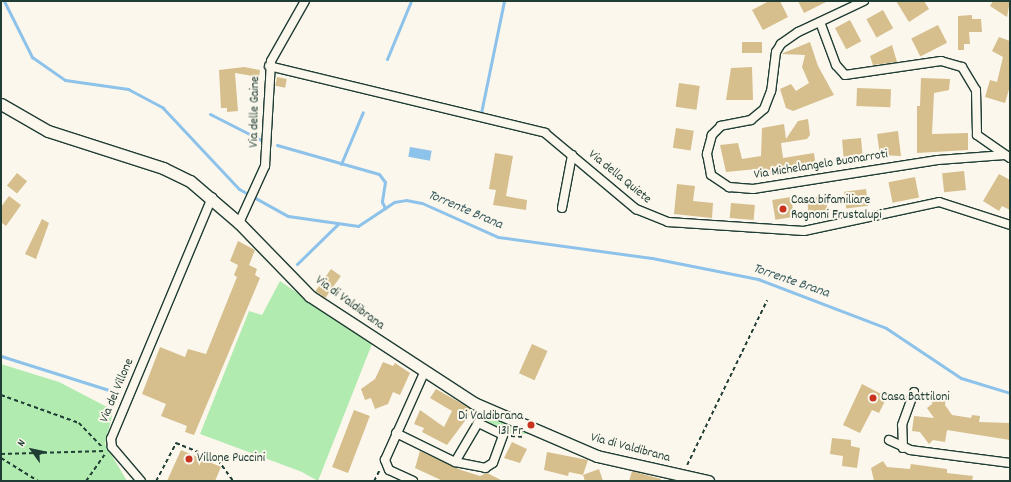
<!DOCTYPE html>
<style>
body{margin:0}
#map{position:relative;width:1011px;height:482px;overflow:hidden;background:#fbf7ec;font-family:Dekko,sans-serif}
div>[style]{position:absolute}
.green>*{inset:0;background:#b2ebb0}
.water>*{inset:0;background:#8dc2ea;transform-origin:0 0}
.stream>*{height:3px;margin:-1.5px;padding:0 1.5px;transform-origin:1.5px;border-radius:1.5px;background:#8dc2ea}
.building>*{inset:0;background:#d6be8d;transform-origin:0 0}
.path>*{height:1.5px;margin-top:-0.75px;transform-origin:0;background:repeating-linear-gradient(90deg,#1f3d34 0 4px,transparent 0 7px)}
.roads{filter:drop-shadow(1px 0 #1f3d34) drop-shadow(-1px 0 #1f3d34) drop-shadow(0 1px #1f3d34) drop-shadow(0 -1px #1f3d34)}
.street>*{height:8px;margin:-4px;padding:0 4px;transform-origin:4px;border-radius:4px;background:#fbf7ec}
.secondary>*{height:11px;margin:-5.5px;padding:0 5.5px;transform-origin:5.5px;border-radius:5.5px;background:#fbf7ec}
.dots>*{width:11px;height:11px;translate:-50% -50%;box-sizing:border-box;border:2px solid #fbf7ec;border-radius:50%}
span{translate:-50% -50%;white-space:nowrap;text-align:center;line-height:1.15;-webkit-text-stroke:4px #fbf7ec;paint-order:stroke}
.street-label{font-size:13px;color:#1f3d34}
.poi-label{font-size:13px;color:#1f3d34}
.left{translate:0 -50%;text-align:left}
.right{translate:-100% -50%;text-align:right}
.water-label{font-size:14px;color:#3a5e62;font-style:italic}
.frame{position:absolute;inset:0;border:2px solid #1f3d34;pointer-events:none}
.north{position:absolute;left:12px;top:430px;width:40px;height:40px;-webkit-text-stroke:3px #fbf7ec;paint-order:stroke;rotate:303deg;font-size:11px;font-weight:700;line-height:16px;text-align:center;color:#1f3d34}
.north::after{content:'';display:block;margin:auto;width:14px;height:18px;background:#1f3d34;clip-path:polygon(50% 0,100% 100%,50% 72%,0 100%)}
</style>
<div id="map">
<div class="green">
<i style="clip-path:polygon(280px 281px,372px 344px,318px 481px,302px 472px,200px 434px,249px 311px,262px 315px)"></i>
<i style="clip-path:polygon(1px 364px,59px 382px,109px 408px,112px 416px,105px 444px,127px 481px,1px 481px)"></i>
<i style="clip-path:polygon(479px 408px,503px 421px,531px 434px,505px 433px,475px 414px)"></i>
</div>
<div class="water">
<i style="left:410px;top:147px;width:22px;height:10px;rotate:10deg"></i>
</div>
<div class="stream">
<i style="left:4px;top:1px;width:63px;rotate:63.4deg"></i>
<i style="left:32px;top:57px;width:40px;rotate:34.9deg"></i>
<i style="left:65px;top:80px;width:64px;rotate:8.1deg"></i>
<i style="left:128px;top:89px;width:40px;rotate:28deg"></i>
<i style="left:163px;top:108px;width:111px;rotate:46.8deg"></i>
<i style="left:239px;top:189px;width:56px;rotate:28.9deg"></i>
<i style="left:288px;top:216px;width:71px;rotate:8.1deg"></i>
<i style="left:358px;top:226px;width:43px;rotate:-33.7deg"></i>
<i style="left:394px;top:202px;width:12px;rotate:-9deg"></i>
<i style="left:406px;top:200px;width:16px;rotate:11deg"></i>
<i style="left:422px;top:203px;width:83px;rotate:24.1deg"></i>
<i style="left:498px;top:237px;width:155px;rotate:7.8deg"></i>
<i style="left:652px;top:258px;width:108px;rotate:11.2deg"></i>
<i style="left:758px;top:279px;width:137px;rotate:20.9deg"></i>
<i style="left:886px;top:328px;width:90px;rotate:33.7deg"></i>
<i style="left:961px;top:378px;width:51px;rotate:17deg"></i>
<i style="left:387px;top:59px;width:63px;rotate:-67.5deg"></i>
<i style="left:481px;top:113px;width:114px;rotate:-78.4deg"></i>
<i style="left:210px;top:114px;width:59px;rotate:27deg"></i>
<i style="left:277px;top:145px;width:106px;rotate:15.9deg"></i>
<i style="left:379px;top:174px;width:10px;rotate:53deg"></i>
<i style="left:385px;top:182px;width:20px;rotate:99deg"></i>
<i style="left:382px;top:202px;width:7px;rotate:63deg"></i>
<i style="left:341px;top:164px;width:56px;rotate:-67.1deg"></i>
<i style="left:297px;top:264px;width:57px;rotate:-44.3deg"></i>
<i style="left:1px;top:356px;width:123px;rotate:17.5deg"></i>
</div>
<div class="building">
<i style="clip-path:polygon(769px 1px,780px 1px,788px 17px,763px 30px,752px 10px)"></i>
<i style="clip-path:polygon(798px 1px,828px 1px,804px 13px)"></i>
<i style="clip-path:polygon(896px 1px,924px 1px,929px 9px,909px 22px)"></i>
<i style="clip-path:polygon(993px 1px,1010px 1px,1007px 17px,990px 6px)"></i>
<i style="left:883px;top:10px;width:21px;height:19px;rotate:61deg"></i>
<i style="clip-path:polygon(972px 15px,972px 19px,981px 19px,982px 32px,969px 32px,970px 44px,964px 44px,964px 50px,958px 50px,958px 16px)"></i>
<i style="left:850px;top:20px;width:24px;height:17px;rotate:62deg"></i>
<i style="left:938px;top:25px;width:20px;height:30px;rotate:63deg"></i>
<i style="clip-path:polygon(999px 37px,1010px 41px,1010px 86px,1005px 103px,985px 97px,990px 80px,997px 82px,1003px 57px,992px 51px)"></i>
<i style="left:742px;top:42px;width:20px;height:11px"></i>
<i style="clip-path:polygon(810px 42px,818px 66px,834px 95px,793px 111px,786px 108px,780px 89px,791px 84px,796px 91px,809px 83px,802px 67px,805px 55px,781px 54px)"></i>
<i style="clip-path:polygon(892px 45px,897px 62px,873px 65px,870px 56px)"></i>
<i style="clip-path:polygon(244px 67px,260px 70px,259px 77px,235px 73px,238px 111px,227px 112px,227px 108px,221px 108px,219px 70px)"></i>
<i style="clip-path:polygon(752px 67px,753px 100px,726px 100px,731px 68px)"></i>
<i style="left:277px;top:77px;width:10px;height:9px;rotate:11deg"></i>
<i style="clip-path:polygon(921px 78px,950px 79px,949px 90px,934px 93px,932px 134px,968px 133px,968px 150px,917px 153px,917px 106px,920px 106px)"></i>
<i style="left:679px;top:83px;width:21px;height:24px;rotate:8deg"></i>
<i style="left:857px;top:88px;width:34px;height:18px;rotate:2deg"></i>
<i style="clip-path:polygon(808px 119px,810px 135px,807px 139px,781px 143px,783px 158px,814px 153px,816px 167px,770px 174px,770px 170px,757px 169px,726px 172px,720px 145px,738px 143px,742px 159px,761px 156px,762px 128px,784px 124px,786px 139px,798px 121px)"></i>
<i style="left:676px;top:128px;width:18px;height:20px;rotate:9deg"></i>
<i style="clip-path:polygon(898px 131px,901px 156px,880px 155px,877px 134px)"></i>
<i style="left:861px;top:138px;width:22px;height:19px;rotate:85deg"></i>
<i style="clip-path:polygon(495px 153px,513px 156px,506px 196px,527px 200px,526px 210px,493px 205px,496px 190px,489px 189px)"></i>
<i style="left:964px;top:171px;width:19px;height:22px;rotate:84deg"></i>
<i style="left:17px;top:173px;width:13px;height:16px;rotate:39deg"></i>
<i style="clip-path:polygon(999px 174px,1010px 180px,1010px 210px,1002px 206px,999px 211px,983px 201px)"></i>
<i style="left:915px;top:177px;width:21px;height:27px;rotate:79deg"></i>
<i style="clip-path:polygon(677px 184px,695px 186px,693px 201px,713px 203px,712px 218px,674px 214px)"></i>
<i style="left:866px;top:189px;width:17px;height:22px;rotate:83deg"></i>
<i style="clip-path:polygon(9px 196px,21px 205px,6px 226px,1px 222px,1px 207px)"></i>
<i style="left:826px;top:196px;width:22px;height:19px;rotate:85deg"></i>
<i style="left:791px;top:197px;width:20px;height:19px;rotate:81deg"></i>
<i style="left:731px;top:203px;width:24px;height:15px;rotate:5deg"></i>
<i style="clip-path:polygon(42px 219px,49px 223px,36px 259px,25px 254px)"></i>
<i style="clip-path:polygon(238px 241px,255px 250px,249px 265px,257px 269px,255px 275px,260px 278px,194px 435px,185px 432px,187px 426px,161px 416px,166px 404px,142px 394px,160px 347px,185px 357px,188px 349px,206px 354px,237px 277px,234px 275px,238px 265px,230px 261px)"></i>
<i style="left:331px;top:269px;width:12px;height:27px;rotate:35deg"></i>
<i style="left:532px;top:344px;width:17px;height:32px;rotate:24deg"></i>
<i style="clip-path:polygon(383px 362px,393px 366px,395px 363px,410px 373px,400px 395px,393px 392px,388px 404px,375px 409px,371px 398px,365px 400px,361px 389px,375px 379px)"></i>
<i style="clip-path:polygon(862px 384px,887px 397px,879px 413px,872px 410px,860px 433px,843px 425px)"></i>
<i style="clip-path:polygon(436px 389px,473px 410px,447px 445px,422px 432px,424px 428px,414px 424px,420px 410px,444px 427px,452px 411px,430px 398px)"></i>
<i style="clip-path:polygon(933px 396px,946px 397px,945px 405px,952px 415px,971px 418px,972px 415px,980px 416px,979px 422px,1010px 423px,1010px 440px,947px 430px,945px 442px,933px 440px,929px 444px,920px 432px,912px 431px,914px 416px,934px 418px,927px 408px,932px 404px)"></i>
<i style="left:354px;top:410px;width:17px;height:61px;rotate:21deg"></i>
<i style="clip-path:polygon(832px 438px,851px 440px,851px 446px,860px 448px,857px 468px,842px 466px,843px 456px,830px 454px)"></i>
<i style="clip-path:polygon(512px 442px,527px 449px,520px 463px,504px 458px)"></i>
<i style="clip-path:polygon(181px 450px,221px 467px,215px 481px,167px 481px)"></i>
<i style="clip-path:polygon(420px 451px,461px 470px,480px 476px,487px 473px,503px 481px,443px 481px,415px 468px)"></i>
<i style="clip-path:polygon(547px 452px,588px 460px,583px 475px,599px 469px,603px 481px,585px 481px,583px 475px,569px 472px,568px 476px,544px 470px)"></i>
<i style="clip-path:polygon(883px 461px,887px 467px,910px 469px,911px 464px,947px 469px,947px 473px,973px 476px,972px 481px,874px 481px,871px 468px)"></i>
<i style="clip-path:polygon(632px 471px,661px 479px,660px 481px,629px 481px)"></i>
</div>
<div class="path">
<i style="left:1px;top:395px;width:83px;rotate:19.7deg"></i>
<i style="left:79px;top:423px;width:35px;rotate:46deg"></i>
<i style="left:511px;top:436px;width:14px;rotate:4deg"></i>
<i style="left:1px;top:454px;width:104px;rotate:-1.7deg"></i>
<i style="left:1px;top:458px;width:44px;rotate:31.9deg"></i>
<i style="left:687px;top:465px;width:183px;rotate:-64.1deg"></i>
<i style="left:86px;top:481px;width:35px;rotate:-55deg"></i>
<i style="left:156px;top:481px;width:43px;rotate:-62.2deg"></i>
<i style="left:176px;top:443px;width:45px;rotate:22deg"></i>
<i style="left:218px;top:460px;width:26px;rotate:54deg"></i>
<i style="left:374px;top:481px;width:11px;rotate:-63deg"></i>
</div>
<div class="roads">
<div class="street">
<i style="left:864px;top:1px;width:73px;rotate:154.8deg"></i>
<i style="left:798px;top:32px;width:21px;rotate:145deg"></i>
<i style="left:781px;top:44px;width:9px;rotate:122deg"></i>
<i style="left:776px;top:52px;width:39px;rotate:97deg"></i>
<i style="left:771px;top:91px;width:19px;rotate:111deg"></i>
<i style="left:764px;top:109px;width:17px;rotate:140deg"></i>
<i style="left:751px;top:120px;width:31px;rotate:169deg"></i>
<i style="left:721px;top:126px;width:13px;rotate:135deg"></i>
<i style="left:712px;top:135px;width:20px;rotate:105deg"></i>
<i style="left:707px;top:154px;width:21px;rotate:79deg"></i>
<i style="left:711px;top:175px;width:22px;rotate:34deg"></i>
<i style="left:729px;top:187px;width:24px;rotate:5deg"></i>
<i style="left:753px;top:189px;width:187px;rotate:-8.9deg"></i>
<i style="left:938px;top:160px;width:67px;rotate:-4.3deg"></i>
<i style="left:820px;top:22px;width:46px;rotate:69.6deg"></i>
<i style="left:836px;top:65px;width:13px;rotate:48deg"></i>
<i style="left:845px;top:75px;width:97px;rotate:-8.3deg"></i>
<i style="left:941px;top:61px;width:22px;rotate:16deg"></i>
<i style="left:962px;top:67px;width:27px;rotate:59deg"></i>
<i style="left:976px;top:90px;width:45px;rotate:88.7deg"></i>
<i style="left:977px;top:135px;width:40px;rotate:34.9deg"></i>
<i style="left:269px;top:66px;width:284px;rotate:13.6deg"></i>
<i style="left:545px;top:133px;width:119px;rotate:39.9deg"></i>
<i style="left:636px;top:209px;width:35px;rotate:22deg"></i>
<i style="left:668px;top:222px;width:136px;rotate:3.8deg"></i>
<i style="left:804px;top:231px;width:138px;rotate:-12.1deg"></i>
<i style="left:939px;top:202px;width:75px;rotate:17.9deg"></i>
<i style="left:562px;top:208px;width:54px;rotate:-79.3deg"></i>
<i style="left:239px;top:223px;width:63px;rotate:-65.5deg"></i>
<i style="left:265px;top:166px;width:105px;rotate:-86.7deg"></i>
<i style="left:271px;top:61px;width:69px;rotate:-60.5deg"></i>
<i style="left:396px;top:433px;width:66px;rotate:26.2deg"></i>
<i style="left:455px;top:462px;width:31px;rotate:11deg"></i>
<i style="left:485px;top:468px;width:9px;rotate:-32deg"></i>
<i style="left:493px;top:463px;width:30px;rotate:-70deg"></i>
<i style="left:503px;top:435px;width:28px;rotate:-154deg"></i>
<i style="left:478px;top:423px;width:45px;rotate:120.5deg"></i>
<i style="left:889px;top:440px;width:23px;rotate:25deg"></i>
<i style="left:910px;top:450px;width:101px;rotate:7.4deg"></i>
<i style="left:903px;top:448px;width:23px;rotate:-92deg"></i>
<i style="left:902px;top:425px;width:35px;rotate:-70deg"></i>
<i style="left:141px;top:481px;width:45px;rotate:-130.5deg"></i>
<i style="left:112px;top:447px;width:8px;rotate:-97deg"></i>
<i style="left:111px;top:439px;width:262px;rotate:-67.3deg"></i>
<i style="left:413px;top:481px;width:26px;rotate:-155deg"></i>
<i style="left:389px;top:470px;width:11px;rotate:-112deg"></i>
<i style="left:385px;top:460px;width:95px;rotate:-65.9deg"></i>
</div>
<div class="secondary">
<i style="left:1px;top:104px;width:54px;rotate:29.9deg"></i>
<i style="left:48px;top:131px;width:121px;rotate:17.8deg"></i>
<i style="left:163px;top:168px;width:30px;rotate:26deg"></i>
<i style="left:190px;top:181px;width:65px;rotate:40.6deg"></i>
<i style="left:239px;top:223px;width:102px;rotate:45.8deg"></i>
<i style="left:310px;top:296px;width:196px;rotate:33.1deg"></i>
<i style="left:474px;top:403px;width:134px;rotate:23.3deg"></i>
<i style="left:597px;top:456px;width:114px;rotate:12.7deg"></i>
</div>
</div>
<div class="dots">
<i style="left:783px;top:209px;background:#c8321e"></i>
<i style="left:873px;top:398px;background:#c8321e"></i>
<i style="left:531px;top:425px;background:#c8321e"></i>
<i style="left:189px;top:459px;background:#c8321e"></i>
</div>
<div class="street-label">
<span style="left:256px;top:112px;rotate:-89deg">Via delle Gaine</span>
<span style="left:821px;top:166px;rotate:-9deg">Via Michelangelo Buonarroti</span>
<span style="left:619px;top:178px;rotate:39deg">Via della Quiete</span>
<span style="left:349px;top:304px;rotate:36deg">Via di Valdibrana</span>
<span style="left:118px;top:391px;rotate:-67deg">Via del Villone</span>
<span style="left:630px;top:449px;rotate:15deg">Via di Valdibrana</span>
</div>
<div class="poi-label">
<span class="left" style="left:791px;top:209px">Casa bifamiliare<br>Rognoni Frustalupi</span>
<span class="left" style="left:881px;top:398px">Casa Battiloni</span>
<span class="right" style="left:523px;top:425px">Di Valdibrana<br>131 Fr</span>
<span class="left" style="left:197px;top:459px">Villone Puccini</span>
</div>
<div class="water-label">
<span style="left:465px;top:210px;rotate:23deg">Torrente Brana</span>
<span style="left:791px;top:281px;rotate:19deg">Torrente Brana</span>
</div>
<div class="frame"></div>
<div class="north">N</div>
</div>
